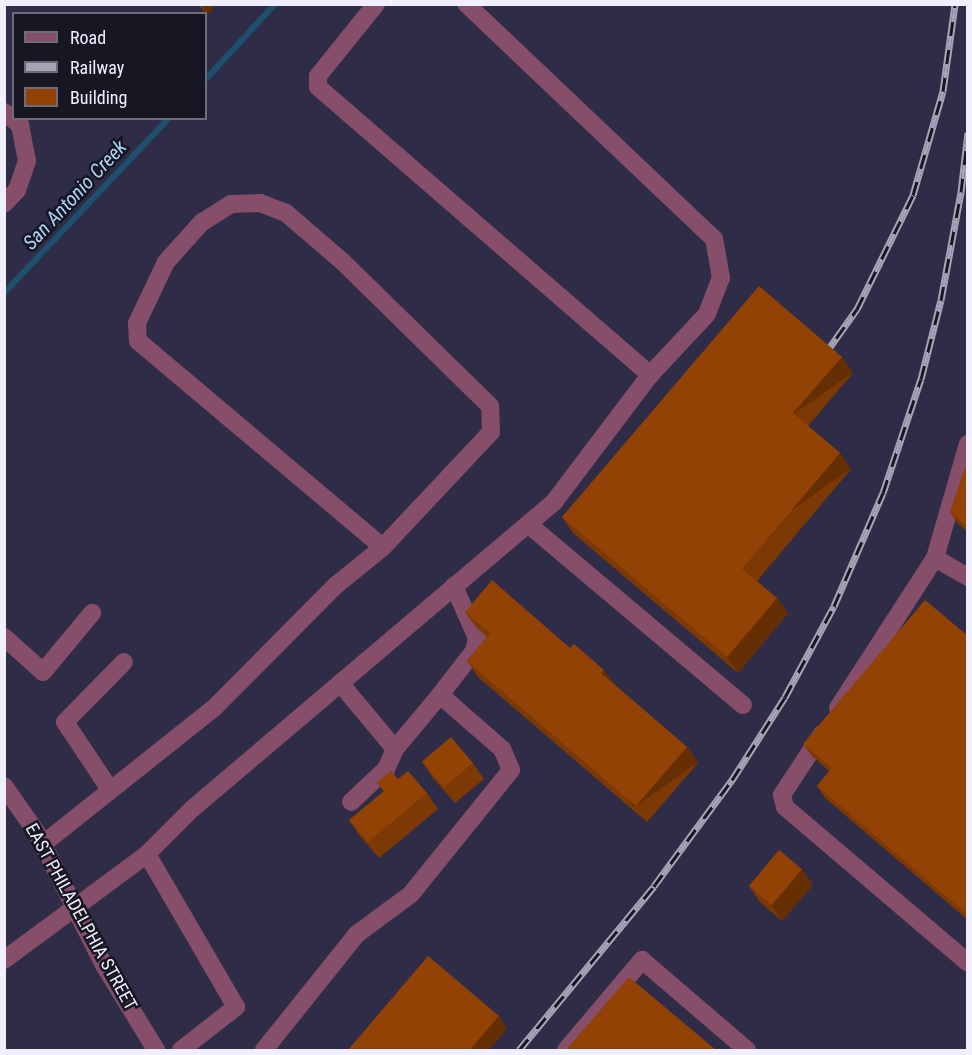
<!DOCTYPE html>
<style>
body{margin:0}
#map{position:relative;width:972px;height:1055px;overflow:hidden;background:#2f2c47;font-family:"Roboto Condensed",sans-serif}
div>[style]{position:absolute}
.stream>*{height:6px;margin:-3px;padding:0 3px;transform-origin:3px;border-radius:3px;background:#1e4f6e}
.minor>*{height:18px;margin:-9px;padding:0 9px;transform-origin:9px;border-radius:9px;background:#864e68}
.rail>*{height:7px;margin-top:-3.5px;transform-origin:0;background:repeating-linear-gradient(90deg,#171623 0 14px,#a6a5b8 0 28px);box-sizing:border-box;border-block:2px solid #a6a5b8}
.wall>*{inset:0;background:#7d3903}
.shaded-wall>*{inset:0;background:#662e03;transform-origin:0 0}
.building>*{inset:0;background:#914204;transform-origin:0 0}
span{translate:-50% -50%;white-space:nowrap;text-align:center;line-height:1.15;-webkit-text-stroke:5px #171623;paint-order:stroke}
.street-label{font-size:18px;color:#efeffd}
.water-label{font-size:20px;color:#abd5f4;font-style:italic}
.frame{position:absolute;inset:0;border:6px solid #efeffd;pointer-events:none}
.legend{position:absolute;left:12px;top:12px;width:195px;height:108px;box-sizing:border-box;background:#171623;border:2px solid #6d6d7a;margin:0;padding:8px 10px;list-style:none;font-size:18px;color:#efeffd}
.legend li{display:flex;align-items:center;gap:12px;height:30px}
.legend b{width:30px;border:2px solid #6d6d7a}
</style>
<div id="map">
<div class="stream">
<i style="left:206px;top:79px;width:102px;rotate:-47.4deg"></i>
<i style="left:4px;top:293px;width:241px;rotate:-46.7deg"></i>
</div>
<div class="minor">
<i style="left:376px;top:4px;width:92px;rotate:128.9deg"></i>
<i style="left:318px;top:76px;width:11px;rotate:90deg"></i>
<i style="left:318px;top:87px;width:440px;rotate:40.9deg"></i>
<i style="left:4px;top:112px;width:21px;rotate:39deg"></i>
<i style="left:20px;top:125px;width:37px;rotate:79deg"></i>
<i style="left:27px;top:161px;width:31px;rotate:109deg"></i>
<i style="left:17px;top:190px;width:19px;rotate:133deg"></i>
<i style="left:528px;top:524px;width:281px;rotate:40.1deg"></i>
<i style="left:935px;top:558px;width:38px;rotate:30deg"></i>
<i style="left:4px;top:637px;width:52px;rotate:41.9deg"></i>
<i style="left:43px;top:672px;width:77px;rotate:-50.3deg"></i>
<i style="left:340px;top:683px;width:86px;rotate:50.2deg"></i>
<i style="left:440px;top:695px;width:56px;rotate:-52.3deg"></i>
<i style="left:474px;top:651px;width:13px;rotate:-77deg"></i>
<i style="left:477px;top:638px;width:57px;rotate:-113.9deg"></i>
<i style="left:838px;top:708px;width:179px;rotate:-57.1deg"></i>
<i style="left:935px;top:558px;width:119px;rotate:-73.9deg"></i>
<i style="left:822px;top:734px;width:73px;rotate:123.3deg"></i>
<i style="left:782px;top:795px;width:12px;rotate:76deg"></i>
<i style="left:785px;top:807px;width:240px;rotate:40.4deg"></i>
<i style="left:4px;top:786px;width:57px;rotate:54.9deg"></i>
<i style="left:37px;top:833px;width:148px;rotate:63.1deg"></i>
<i style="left:104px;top:965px;width:100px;rotate:58.5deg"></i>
<i style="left:109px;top:788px;width:79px;rotate:-123.7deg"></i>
<i style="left:65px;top:722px;width:84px;rotate:-45.5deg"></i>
<i style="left:43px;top:844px;width:218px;rotate:-38.5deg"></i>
<i style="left:214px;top:708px;width:172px;rotate:-45.2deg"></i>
<i style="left:335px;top:586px;width:62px;rotate:-39.1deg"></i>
<i style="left:383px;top:547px;width:158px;rotate:-46.8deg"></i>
<i style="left:491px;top:432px;width:26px;rotate:-92deg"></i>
<i style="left:490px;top:406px;width:206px;rotate:-135.6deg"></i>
<i style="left:343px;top:262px;width:75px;rotate:-139.3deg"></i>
<i style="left:286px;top:213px;width:28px;rotate:-159deg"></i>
<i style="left:260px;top:203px;width:29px;rotate:178deg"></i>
<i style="left:231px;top:204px;width:34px;rotate:148deg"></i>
<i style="left:202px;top:222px;width:54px;rotate:132deg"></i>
<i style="left:166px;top:262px;width:68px;rotate:115.4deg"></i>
<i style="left:137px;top:323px;width:18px;rotate:87deg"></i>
<i style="left:138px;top:341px;width:320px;rotate:40.1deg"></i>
<i style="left:4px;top:960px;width:178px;rotate:-36.5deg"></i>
<i style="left:181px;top:1050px;width:70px;rotate:-38deg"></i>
<i style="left:236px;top:1007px;width:177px;rotate:-120.2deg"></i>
<i style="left:147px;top:854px;width:64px;rotate:-45deg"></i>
<i style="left:192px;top:809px;width:475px;rotate:-40.3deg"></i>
<i style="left:554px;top:502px;width:159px;rotate:-52.9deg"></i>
<i style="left:650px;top:375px;width:83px;rotate:-46.9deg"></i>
<i style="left:707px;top:314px;width:39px;rotate:-69deg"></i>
<i style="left:721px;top:278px;width:40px;rotate:-100deg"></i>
<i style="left:714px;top:239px;width:342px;rotate:-136.5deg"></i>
<i style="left:264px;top:1050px;width:149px;rotate:-51.3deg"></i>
<i style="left:357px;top:934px;width:67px;rotate:-36.5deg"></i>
<i style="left:411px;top:894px;width:159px;rotate:-51.1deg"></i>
<i style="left:511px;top:770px;width:23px;rotate:-113deg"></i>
<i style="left:502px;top:749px;width:82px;rotate:-138.9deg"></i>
<i style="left:440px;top:695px;width:70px;rotate:129.8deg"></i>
<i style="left:395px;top:749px;width:22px;rotate:114deg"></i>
<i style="left:386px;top:769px;width:48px;rotate:136.7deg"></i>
<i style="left:566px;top:1050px;width:118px;rotate:-49.8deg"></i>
<i style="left:642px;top:960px;width:138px;rotate:40.6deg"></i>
</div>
<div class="rail">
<i style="left:820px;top:361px;width:64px;rotate:-54.6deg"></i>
<i style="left:857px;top:309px;width:127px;rotate:-63.8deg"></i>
<i style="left:913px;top:195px;width:108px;rotate:-73.9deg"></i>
<i style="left:943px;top:91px;width:88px;rotate:-82.1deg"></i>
<i style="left:519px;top:1050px;width:212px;rotate:-50.5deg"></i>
<i style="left:654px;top:886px;width:132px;rotate:-53.7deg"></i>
<i style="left:732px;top:780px;width:98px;rotate:-57.4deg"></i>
<i style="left:785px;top:697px;width:103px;rotate:-61.7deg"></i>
<i style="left:834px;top:606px;width:123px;rotate:-66.6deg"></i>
<i style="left:883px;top:493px;width:120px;rotate:-71.6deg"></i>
<i style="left:921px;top:379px;width:81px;rotate:-75.8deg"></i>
<i style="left:941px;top:300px;width:110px;rotate:-79.5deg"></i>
<i style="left:961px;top:192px;width:60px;rotate:-83.3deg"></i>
</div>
<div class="wall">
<i style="clip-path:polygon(197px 4px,216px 4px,208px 14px)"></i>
<i style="clip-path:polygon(853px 373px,808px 426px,840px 453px,851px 469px,757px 581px,788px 613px,738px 673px,573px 533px,562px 517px)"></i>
<i style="clip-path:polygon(968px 460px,968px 532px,958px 524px,950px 512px)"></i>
<i style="clip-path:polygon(465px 612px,615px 685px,687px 747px,698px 763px,647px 822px,478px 677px,467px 661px,487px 637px,476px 627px)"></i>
<i style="clip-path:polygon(968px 636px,968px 920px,825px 798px,817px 786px,829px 771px,812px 756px,803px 744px)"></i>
<i style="clip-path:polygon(422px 762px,473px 763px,484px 779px,455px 803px,433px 778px)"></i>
<i style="clip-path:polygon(398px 779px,427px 793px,438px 809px,379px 858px,360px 836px,349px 820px,384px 792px,377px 782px)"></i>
<i style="clip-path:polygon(813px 885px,782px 921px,760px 902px,749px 886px)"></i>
</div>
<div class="shaded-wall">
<i style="clip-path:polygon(201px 4px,216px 4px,208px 14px)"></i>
<i style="left:842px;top:357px;width:19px;height:74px;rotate:55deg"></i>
<i style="left:840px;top:453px;width:19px;height:152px;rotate:55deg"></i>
<i style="clip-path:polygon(777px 598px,788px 613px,738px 673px,727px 657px)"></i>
<i style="clip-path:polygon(604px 670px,615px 685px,601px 673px)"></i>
<i style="left:687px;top:747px;width:19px;height:78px;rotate:55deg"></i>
<i style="clip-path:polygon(802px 869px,813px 885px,782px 921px,771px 905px)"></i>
<i style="clip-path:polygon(499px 1016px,507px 1029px,489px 1050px,470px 1050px)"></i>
</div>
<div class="building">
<i style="clip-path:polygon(759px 286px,842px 357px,793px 413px,840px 453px,742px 569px,777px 598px,727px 657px,562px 517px)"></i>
<i style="clip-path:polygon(968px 460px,968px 527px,950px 512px)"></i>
<i style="clip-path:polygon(492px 580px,570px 648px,574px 644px,604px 670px,601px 673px,687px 747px,636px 806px,467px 661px,490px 633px,465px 612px)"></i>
<i style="clip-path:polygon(925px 600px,968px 636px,968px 915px,817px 786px,832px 768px,803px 744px)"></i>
<i style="left:451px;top:737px;width:34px;height:38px;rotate:50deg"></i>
<i style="clip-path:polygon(391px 771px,398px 779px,408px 771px,427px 793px,368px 842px,349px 820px,384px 791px,377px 782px)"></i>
<i style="left:779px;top:850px;width:30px;height:47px;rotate:40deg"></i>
<i style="clip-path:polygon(428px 956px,499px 1016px,470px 1050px,348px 1050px)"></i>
<i style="clip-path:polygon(629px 977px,716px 1050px,566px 1050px)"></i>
</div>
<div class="street-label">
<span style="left:81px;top:917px;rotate:61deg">EAST PHILADELPHIA STREET</span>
</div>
<div class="water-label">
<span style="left:75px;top:195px;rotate:-47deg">San Antonio Creek</span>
</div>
<div class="frame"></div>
<ul class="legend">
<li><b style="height:8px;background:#864e68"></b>Road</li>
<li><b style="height:8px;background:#a6a5b8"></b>Railway</li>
<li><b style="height:16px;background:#914204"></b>Building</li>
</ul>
</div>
